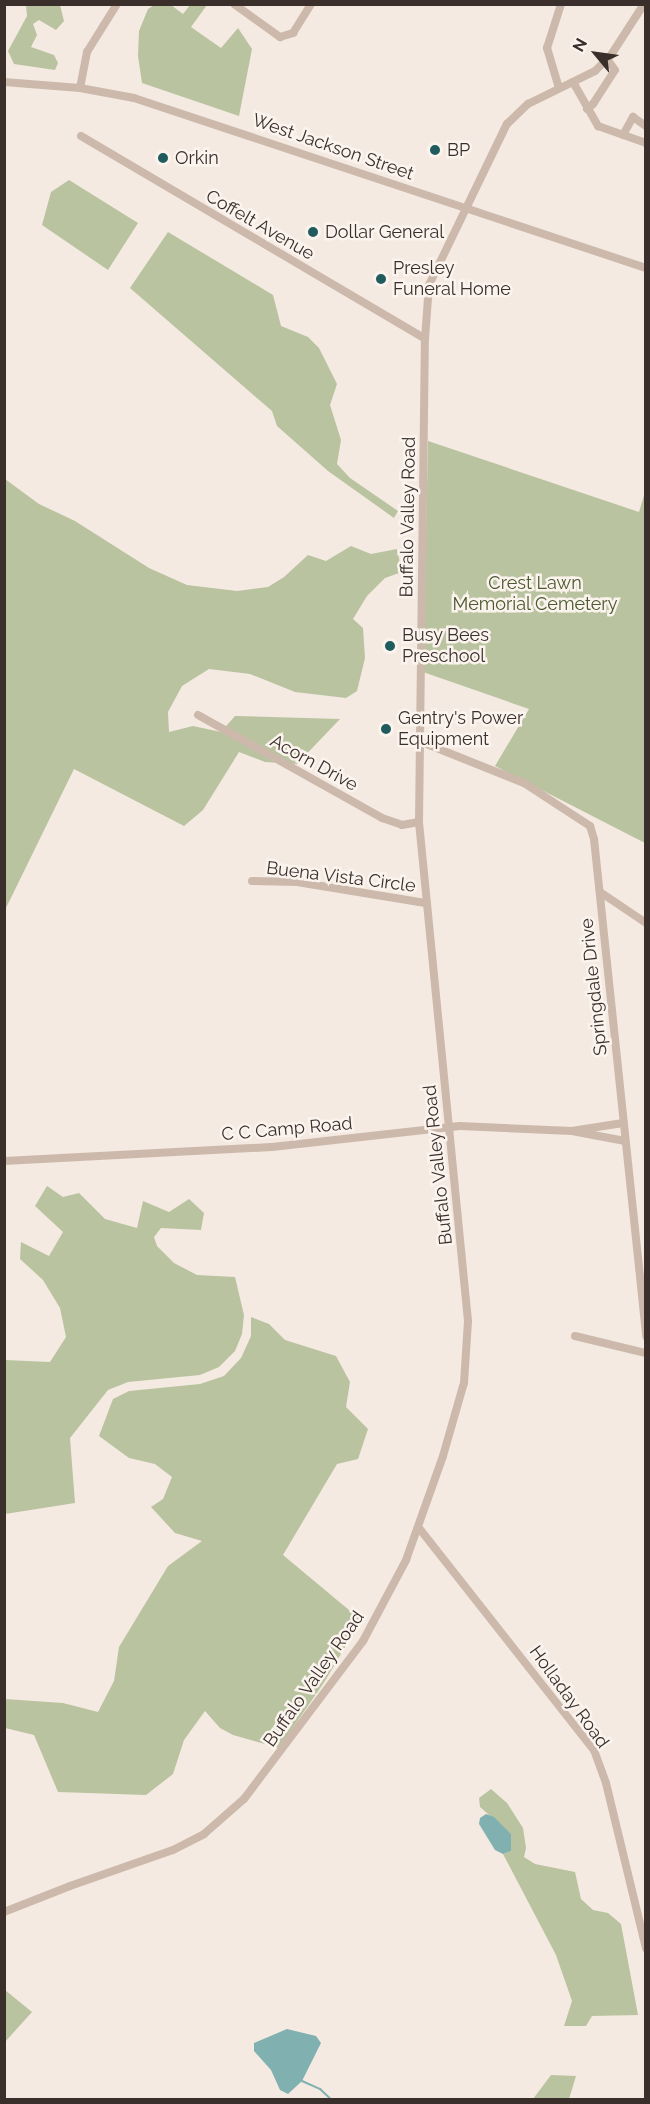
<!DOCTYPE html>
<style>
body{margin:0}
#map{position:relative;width:650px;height:2104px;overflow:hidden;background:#f4eae1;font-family:Raleway,sans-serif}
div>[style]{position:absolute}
.green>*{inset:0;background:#bac3a0}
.water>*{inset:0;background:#80b1b0}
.stream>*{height:2px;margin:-1px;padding:0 1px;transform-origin:1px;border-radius:1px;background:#80b1b0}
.minor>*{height:8px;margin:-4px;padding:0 4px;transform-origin:4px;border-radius:4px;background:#ccb9ac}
.dots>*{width:16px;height:16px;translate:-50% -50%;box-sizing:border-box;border:3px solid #fbf4ee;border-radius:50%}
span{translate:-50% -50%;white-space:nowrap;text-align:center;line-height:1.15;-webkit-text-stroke:5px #fbf4ee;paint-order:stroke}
.street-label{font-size:18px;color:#3b2f2b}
.poi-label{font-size:18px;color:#3b2f2b}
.left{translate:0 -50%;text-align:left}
.park-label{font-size:18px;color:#4c592f}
.frame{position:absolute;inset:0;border:6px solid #3b2f2b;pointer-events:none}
.north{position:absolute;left:566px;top:24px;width:60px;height:60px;-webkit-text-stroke:4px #fbf4ee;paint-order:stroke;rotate:299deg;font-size:16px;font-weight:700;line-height:24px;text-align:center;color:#3b2f2b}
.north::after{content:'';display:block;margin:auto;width:21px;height:27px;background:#3b2f2b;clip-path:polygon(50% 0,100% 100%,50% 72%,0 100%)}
</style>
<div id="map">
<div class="green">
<i style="clip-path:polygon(156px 4px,171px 5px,183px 14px,190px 5px,207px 5px,191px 27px,221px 48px,238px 28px,252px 49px,239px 116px,142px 83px,138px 56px,139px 31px,148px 9px)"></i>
<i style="clip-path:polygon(26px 5px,60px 5px,64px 21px,56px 30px,39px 20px,33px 24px,37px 35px,31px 47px,54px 55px,58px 63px,55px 70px,14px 64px,8px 51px,27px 16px)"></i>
<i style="clip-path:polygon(69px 180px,138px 223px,108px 270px,42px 225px,51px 192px)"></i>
<i style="clip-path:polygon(168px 232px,273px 295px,281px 326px,308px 337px,319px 348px,337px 384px,330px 405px,341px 440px,337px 464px,350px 478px,398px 511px,394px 518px,328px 471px,277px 426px,272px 411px,130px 288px)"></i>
<i style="clip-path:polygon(428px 441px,639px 512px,645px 492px,645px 843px,495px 766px,529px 709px,423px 672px)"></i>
<i style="clip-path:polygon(5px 479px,39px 504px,75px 521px,149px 568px,187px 585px,237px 591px,268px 587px,284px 577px,308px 555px,326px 561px,351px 546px,371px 554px,397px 549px,402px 572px,385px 578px,367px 596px,353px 619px,363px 628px,365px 658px,357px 691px,346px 698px,295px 692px,250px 674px,209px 669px,182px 686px,168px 712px,169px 732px,193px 726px,221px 732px,235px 716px,340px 719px,297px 764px,265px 762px,239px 752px,203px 810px,184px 826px,74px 769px,5px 910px)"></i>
<i style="clip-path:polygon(47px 1186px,63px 1197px,79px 1193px,105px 1219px,137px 1228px,143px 1201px,169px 1212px,189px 1199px,204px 1213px,201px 1230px,161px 1228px,154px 1237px,157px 1246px,174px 1263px,197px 1275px,235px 1277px,244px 1315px,242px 1334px,235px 1351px,219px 1367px,200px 1375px,128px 1382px,108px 1390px,70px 1438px,75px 1503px,5px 1514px,5px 1360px,50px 1362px,66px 1337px,60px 1308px,43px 1280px,20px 1259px,21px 1242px,49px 1256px,63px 1232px,35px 1206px)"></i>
<i style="clip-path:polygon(251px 1317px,269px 1324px,285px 1340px,336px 1356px,350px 1382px,346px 1407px,368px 1429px,358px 1459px,337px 1464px,283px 1555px,361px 1620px,325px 1681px,279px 1748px,233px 1735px,220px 1728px,205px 1711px,184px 1740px,173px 1774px,146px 1795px,58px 1792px,34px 1735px,5px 1728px,5px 1699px,63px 1703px,98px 1712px,114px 1681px,119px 1647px,168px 1566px,202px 1541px,175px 1533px,151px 1507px,163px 1499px,172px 1477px,155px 1464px,129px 1458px,99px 1436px,113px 1399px,129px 1391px,200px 1384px,224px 1376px,241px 1358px,251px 1336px)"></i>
<i style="clip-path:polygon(491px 1789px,507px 1803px,523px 1828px,526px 1848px,524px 1857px,535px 1864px,575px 1872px,581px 1899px,593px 1910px,608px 1913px,621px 1924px,638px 2015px,592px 2016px,586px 2026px,564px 2026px,572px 2001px,556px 1955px,503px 1854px,511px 1851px,511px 1834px,480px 1807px,479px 1798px)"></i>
<i style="clip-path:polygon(5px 1990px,32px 2012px,5px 2042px,4px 2042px)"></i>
<i style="clip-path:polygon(551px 2075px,576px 2076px,569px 2099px,533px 2099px)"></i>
</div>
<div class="water">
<i style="clip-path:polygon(486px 1814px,494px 1817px,511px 1834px,511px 1851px,503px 1854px,495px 1850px,479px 1824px,480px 1818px)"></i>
<i style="clip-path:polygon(287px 2029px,316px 2036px,321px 2043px,302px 2081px,288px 2094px,280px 2090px,271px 2070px,254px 2051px,254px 2043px)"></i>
</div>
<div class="stream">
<i style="left:302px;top:2081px;width:20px;rotate:24deg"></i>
<i style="left:320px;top:2089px;width:16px;rotate:43deg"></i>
</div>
<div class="minor">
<i style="left:234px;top:4px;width:57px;rotate:35.7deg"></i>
<i style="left:280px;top:37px;width:14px;rotate:-17deg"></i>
<i style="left:293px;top:33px;width:34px;rotate:-58deg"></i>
<i style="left:4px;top:82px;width:76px;rotate:4.5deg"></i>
<i style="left:80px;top:88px;width:55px;rotate:10.5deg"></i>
<i style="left:134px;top:98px;width:539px;rotate:18.37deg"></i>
<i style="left:573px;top:82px;width:51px;rotate:60.4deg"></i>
<i style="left:598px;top:126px;width:51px;rotate:19.5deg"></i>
<i style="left:80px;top:88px;width:37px;rotate:-79deg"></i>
<i style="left:87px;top:52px;width:57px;rotate:-58deg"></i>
<i style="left:559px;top:88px;width:42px;rotate:-106.7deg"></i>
<i style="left:547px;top:48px;width:46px;rotate:-72.3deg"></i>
<i style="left:587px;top:109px;width:8px;rotate:-40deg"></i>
<i style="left:593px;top:104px;width:40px;rotate:-57.1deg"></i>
<i style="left:615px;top:70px;width:14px;rotate:-126deg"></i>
<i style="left:623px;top:135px;width:21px;rotate:-61deg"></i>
<i style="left:633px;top:117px;width:16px;rotate:35deg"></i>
<i style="left:81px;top:136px;width:399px;rotate:30.5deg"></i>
<i style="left:198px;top:715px;width:211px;rotate:29.2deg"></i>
<i style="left:382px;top:818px;width:21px;rotate:19deg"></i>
<i style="left:402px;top:825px;width:17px;rotate:-10deg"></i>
<i style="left:419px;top:741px;width:113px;rotate:21.8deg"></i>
<i style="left:524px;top:783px;width:79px;rotate:33.1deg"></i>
<i style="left:590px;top:826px;width:14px;rotate:73deg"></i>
<i style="left:594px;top:839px;width:500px;rotate:84deg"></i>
<i style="left:252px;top:881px;width:45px;rotate:1.3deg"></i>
<i style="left:297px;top:882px;width:130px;rotate:9.3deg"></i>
<i style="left:600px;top:892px;width:55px;rotate:34deg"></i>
<i style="left:623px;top:1123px;width:52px;rotate:171.1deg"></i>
<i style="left:572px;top:1131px;width:54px;rotate:10.7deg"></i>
<i style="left:4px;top:1161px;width:268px;rotate:-3deg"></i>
<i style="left:272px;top:1147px;width:189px;rotate:-6.4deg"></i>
<i style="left:460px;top:1126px;width:112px;rotate:2.6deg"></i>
<i style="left:575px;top:1336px;width:73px;rotate:13.5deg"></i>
<i style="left:419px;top:1528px;width:283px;rotate:51.8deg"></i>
<i style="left:594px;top:1750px;width:35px;rotate:70deg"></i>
<i style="left:606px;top:1783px;width:170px;rotate:76.4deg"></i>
<i style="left:4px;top:1912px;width:71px;rotate:-21.5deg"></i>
<i style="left:70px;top:1886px;width:109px;rotate:-19.3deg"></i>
<i style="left:173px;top:1850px;width:35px;rotate:-27deg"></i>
<i style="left:204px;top:1834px;width:53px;rotate:-41.2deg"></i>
<i style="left:244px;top:1799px;width:198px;rotate:-53deg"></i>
<i style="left:363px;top:1641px;width:92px;rotate:-62deg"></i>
<i style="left:406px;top:1560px;width:110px;rotate:-70.4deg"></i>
<i style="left:443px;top:1456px;width:76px;rotate:-74deg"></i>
<i style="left:464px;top:1383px;width:62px;rotate:-86.3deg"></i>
<i style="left:468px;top:1321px;width:501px;rotate:-95.61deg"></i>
<i style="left:419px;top:822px;width:483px;rotate:-89.3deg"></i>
<i style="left:425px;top:339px;width:54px;rotate:-85.8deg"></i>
<i style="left:429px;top:285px;width:179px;rotate:-64.2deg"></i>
<i style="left:507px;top:124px;width:29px;rotate:-44deg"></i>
<i style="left:528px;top:104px;width:75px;rotate:-26.2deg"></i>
<i style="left:595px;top:71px;width:23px;rotate:-45deg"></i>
<i style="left:611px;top:55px;width:61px;rotate:-57.1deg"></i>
</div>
<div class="dots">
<i style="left:435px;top:150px;background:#205c5d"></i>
<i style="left:163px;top:158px;background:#205c5d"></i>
<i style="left:313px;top:232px;background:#205c5d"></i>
<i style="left:381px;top:279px;background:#205c5d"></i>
<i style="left:390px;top:646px;background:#205c5d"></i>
<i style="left:386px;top:729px;background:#205c5d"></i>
</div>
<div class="street-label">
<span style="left:333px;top:147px;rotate:19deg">West Jackson Street</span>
<span style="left:260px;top:225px;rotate:30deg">Coffelt Avenue</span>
<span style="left:408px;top:517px;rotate:-89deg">Buffalo Valley Road</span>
<span style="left:314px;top:763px;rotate:29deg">Acorn Drive</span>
<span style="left:341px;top:877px;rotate:7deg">Buena Vista Circle</span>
<span style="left:594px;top:987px;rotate:-96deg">Springdale Drive</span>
<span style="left:287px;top:1129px;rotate:-5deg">C C Camp Road</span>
<span style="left:438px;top:1165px;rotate:-96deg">Buffalo Valley Road</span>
<span style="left:314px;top:1679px;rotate:-55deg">Buffalo Valley Road</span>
<span style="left:569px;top:1697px;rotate:54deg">Holladay Road</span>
</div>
<div class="poi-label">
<span class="left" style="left:447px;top:150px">BP</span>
<span class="left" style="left:175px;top:158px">Orkin</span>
<span class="left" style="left:325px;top:232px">Dollar General</span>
<span class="left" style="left:393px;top:279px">Presley<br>Funeral Home</span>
<span class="left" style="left:402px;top:646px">Busy Bees<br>Preschool</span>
<span class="left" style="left:398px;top:729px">Gentry's Power<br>Equipment</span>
</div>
<div class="park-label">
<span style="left:535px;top:594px">Crest Lawn<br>Memorial Cemetery</span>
</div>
<div class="frame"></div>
<div class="north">N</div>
</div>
